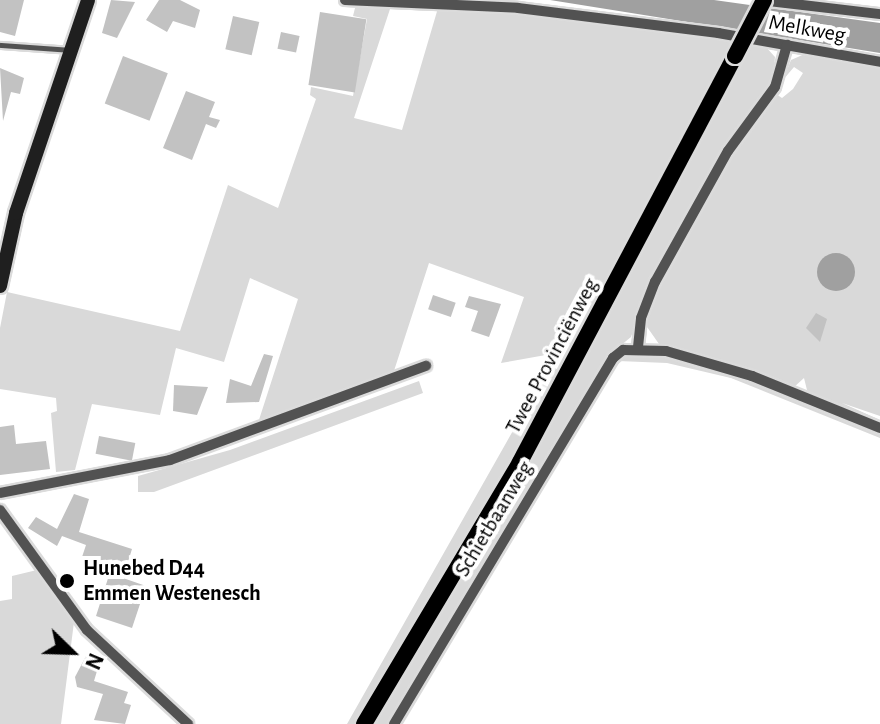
<!DOCTYPE html>
<meta charset="utf-8">
<style>
body{margin:0}
#map{position:relative;width:880px;height:724px;overflow:hidden;background:#fff;font-family:"Alegreya Sans",sans-serif}
div>[style]{position:absolute}
.green>*{inset:0;background:#d9d9d9}
.water>*{inset:0;background:#a0a0a0}
.round{border-radius:50%}
.building>*{inset:0;background:#c2c2c2;transform-origin:0 0}
.roads{filter:drop-shadow(2px 0 #dbdbdb) drop-shadow(-2px 0 #dbdbdb) drop-shadow(0 2px #dbdbdb) drop-shadow(0 -2px #dbdbdb)}
.lane>*{height:5px;margin:-2.5px;padding:0 2.5px;transform-origin:2.5px;border-radius:2.5px;background:#525252}
.street>*{height:10px;margin:-5px;padding:0 5px;transform-origin:5px;border-radius:5px;background:#525252}
.secondary>*{height:14px;margin:-7px;padding:0 7px;transform-origin:7px;border-radius:7px;background:#1f1f1f}
.primary>*{height:16px;margin:-8px;padding:0 8px;transform-origin:8px;border-radius:8px;background:#000}
.bridges{filter:drop-shadow(2px 0 #dbdbdb) drop-shadow(-2px 0 #dbdbdb) drop-shadow(0 2px #dbdbdb) drop-shadow(0 -2px #dbdbdb)}
.primary-bridge>*{height:16px;margin:-8px;padding:0 8px;transform-origin:8px;border-radius:8px;background:#000}
.dots>*{width:22px;height:22px;translate:-50% -50%;box-sizing:border-box;border:4px solid #fff;border-radius:50%}
span{translate:-50% -50%;white-space:nowrap;text-align:center;line-height:1.15;-webkit-text-stroke:8px #fff;paint-order:stroke}
.street-label{font-size:22px;color:#000}
.poi-label{font-size:22px;color:#000;font-weight:700}
.left{translate:0 -50%;text-align:left}
.north{position:absolute;left:32px;top:612px;width:80px;height:80px;-webkit-text-stroke:6px #fff;paint-order:stroke;rotate:113deg;font-size:22px;font-weight:700;line-height:32px;text-align:center;color:#000}
.north::after{content:'';display:block;margin:auto;width:28px;height:36px;background:#000;clip-path:polygon(50% 0,100% 100%,50% 72%,0 100%)}
</style>
<div id="map">
<div class="green">
<i style="clip-path:polygon(356px 4px,391px 6px,354px 118px,402px 130px,438px 8px,500px 9px,734px 39px,524px 444px,357px 724px,347px 724px,557px 353px,501px 363px,524px 297px,429px 263px,392px 377px,257px 426px,298px 299px,250px 278px,224px 362px,176px 348px,160px 415px,92px 404px,75px 470px,56px 472px,51px 413px,57px 411px,56px 398px,0 389px,0 328px,7px 292px,180px 331px,228px 185px,278px 208px,316px 99px,310px 95px,311px 87px,353px 96px,367px 19px,353px 16px)"></i>
<i style="clip-path:polygon(751px 42px,765px 46px,775px 57px,772px 87px,727px 148px,641px 307px,631px 337px,615px 350px,389px 724px,370px 724px,523px 470px)"></i>
<i style="clip-path:polygon(807px 53px,880px 66px,880px 416px,842px 403px,880px 420px,880px 426px,808px 394px,804px 378px,793px 388px,659px 344px,645px 324px,652px 297px,736px 146px,776px 94px,782px 98px,793px 89px,803px 73px,794px 67px,783px 80px,791px 60px)"></i>
<i style="clip-path:polygon(630px 354px,671px 356px,714px 366px,880px 431px,880px 438px,731px 378px,667px 363px,618px 361px)"></i>
<i style="clip-path:polygon(419px 381px,423px 393px,154px 492px,138px 492px,138px 476px,230px 450px)"></i>
<i style="clip-path:polygon(37px 570px,74px 622px,61px 724px,0 724px,0 601px,12px 599px,12px 576px)"></i>
</div>
<div class="water">
<i style="clip-path:polygon(550px 0,714px 0,880px 23px,880px 53px)"></i>
<i class="round" style="left:817px;top:253px;width:38px;height:38px"></i>
</div>
<div class="building">
<i style="clip-path:polygon(0 0,24px 0,15px 36px,0 32px)"></i>
<i style="clip-path:polygon(111px 0,135px 2px,117px 38px,102px 33px)"></i>
<i style="clip-path:polygon(159px 0,180px 0,200px 10px,195px 28px,173px 21px,167px 32px,146px 20px)"></i>
<i style="left:320px;top:12px;width:47px;height:74px;rotate:9deg"></i>
<i style="left:233px;top:16px;width:27px;height:34px;rotate:13deg"></i>
<i style="left:281px;top:32px;width:19px;height:17px;rotate:12deg"></i>
<i style="left:123px;top:56px;width:48px;height:51px;rotate:21deg"></i>
<i style="clip-path:polygon(0 68px,24px 78px,20px 94px,11px 92px,3px 121px)"></i>
<i style="clip-path:polygon(186px 91px,215px 102px,209px 117px,220px 120px,216px 128px,206px 124px,192px 160px,163px 148px)"></i>
<i style="left:433px;top:295px;width:24px;height:15px;rotate:19deg"></i>
<i style="clip-path:polygon(469px 296px,501px 304px,489px 337px,471px 331px,478px 311px,465px 307px)"></i>
<i style="clip-path:polygon(816px 313px,827px 319px,820px 342px,806px 328px)"></i>
<i style="clip-path:polygon(264px 354px,273px 356px,259px 402px,226px 403px,230px 379px,251px 386px)"></i>
<i style="clip-path:polygon(174px 385px,208px 387px,197px 415px,173px 411px)"></i>
<i style="clip-path:polygon(14px 425px,16px 444px,46px 441px,50px 469px,0 475px,0 427px)"></i>
<i style="left:99px;top:436px;width:37px;height:18px;rotate:11deg"></i>
<i style="clip-path:polygon(74px 494px,89px 499px,79px 532px,132px 549px,123px 578px,146px 586px,132px 628px,96px 616px,111px 569px,81px 560px,86px 545px,62px 536px,57px 546px,28px 528px,36px 517px,57px 529px)"></i>
<i style="clip-path:polygon(86px 656px,100px 661px,94px 681px,128px 692px,124px 703px,131px 705px,125px 724px,94px 720px,103px 694px,77px 687px,75px 677px)"></i>
</div>
<div class="roads">
<div class="lane">
<i style="left:0;top:45px;width:69px;rotate:4.1deg"></i>
</div>
<div class="street">
<i style="left:345px;top:0;width:173px;rotate:2.6deg"></i>
<i style="left:518px;top:8px;width:202px;rotate:7.1deg"></i>
<i style="left:718px;top:33px;width:165px;rotate:10.1deg"></i>
<i style="left:760px;top:0;width:121px;rotate:6.7deg"></i>
<i style="left:638px;top:347px;width:29px;rotate:-84deg"></i>
<i style="left:641px;top:318px;width:39px;rotate:-69deg"></i>
<i style="left:655px;top:282px;width:150px;rotate:-60.9deg"></i>
<i style="left:728px;top:151px;width:79px;rotate:-53.7deg"></i>
<i style="left:775px;top:87px;width:44px;rotate:-74.1deg"></i>
<i style="left:0;top:493px;width:173px;rotate:-11deg"></i>
<i style="left:170px;top:460px;width:273px;rotate:-20.2deg"></i>
<i style="left:0;top:510px;width:148px;rotate:54.1deg"></i>
<i style="left:87px;top:630px;width:138px;rotate:42.9deg"></i>
<i style="left:394px;top:724px;width:427px;rotate:-59.1deg"></i>
<i style="left:613px;top:358px;width:13px;rotate:-39deg"></i>
<i style="left:623px;top:350px;width:43px;rotate:1.3deg"></i>
<i style="left:666px;top:351px;width:90px;rotate:16.2deg"></i>
<i style="left:752px;top:376px;width:138px;rotate:22.1deg"></i>
</div>
<div class="secondary">
<i style="left:0;top:286px;width:75px;rotate:-77.6deg"></i>
<i style="left:16px;top:213px;width:225px;rotate:-71.3deg"></i>
</div>
<div class="primary">
<i style="left:364px;top:724px;width:305px;rotate:-59.2deg"></i>
<i style="left:520px;top:462px;width:459px;rotate:-62.1deg"></i>
</div>
</div>
<div class="bridges">
<div class="primary-bridge">
<i style="left:735px;top:56px;width:63px;rotate:-62.6deg"></i>
</div>
</div>
<div class="dots">
<i style="left:67px;top:581px;background:#000"></i>
</div>
<div class="street-label">
<span style="left:807px;top:29px;rotate:10deg">Melkweg</span>
<span style="left:552px;top:356px;rotate:-62deg">Twee Provinciënweg</span>
<span style="left:494px;top:519px;rotate:-59deg">Schietbaanweg</span>
</div>
<div class="poi-label">
<span class="left" style="left:83px;top:581px">Hunebed D44<br>Emmen Westenesch</span>
</div>
<div class="north">N</div>
</div>
